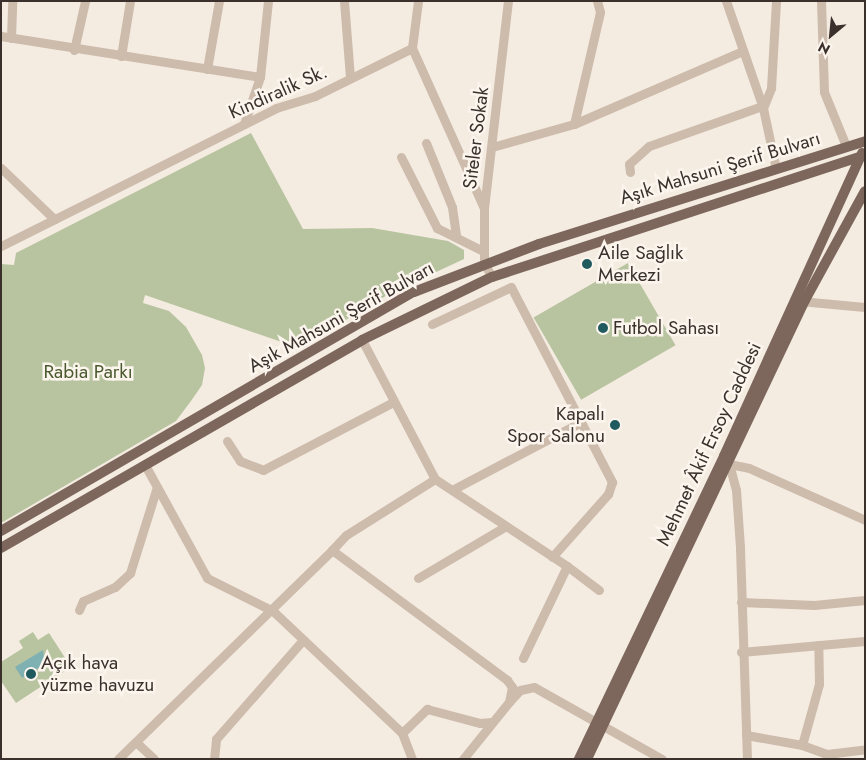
<!DOCTYPE html>
<meta charset="utf-8">
<style>
body{margin:0}
#map{position:relative;width:866px;height:760px;overflow:hidden;background:#f4ebe1;font-family:Jost,sans-serif}
div>[style]{position:absolute}
.green>*{inset:0;background:#b8c4a0;transform-origin:0 0}
.water>*{inset:0;background:#7fb0b2}
.minor>*{height:9px;margin:-4.5px;padding:0 4.5px;transform-origin:4.5px;border-radius:4.5px;background:#cdbbac}
.major>*{height:10px;margin:-5px;padding:0 5px;transform-origin:5px;border-radius:5px;background:#7d675c}
.dots>*{width:14px;height:14px;translate:-50% -50%;box-sizing:border-box;border:2px solid #fbf5ee;border-radius:50%}
span{translate:-50% -50%;white-space:nowrap;text-align:center;line-height:1.15;-webkit-text-stroke:5px #fbf5ee;paint-order:stroke}
.street-label{font-size:19px;color:#3b302b}
.poi-label{font-size:19px;color:#3b302b}
.left{translate:0 -50%;text-align:left}
.right{translate:-100% -50%;text-align:right}
.park-label{font-size:19px;color:#4a5a2e}
.frame{position:absolute;inset:0;border:2px solid #3b302b;pointer-events:none}
.north{position:absolute;left:806px;top:10px;width:50px;height:50px;-webkit-text-stroke:4px #fbf5ee;paint-order:stroke;rotate:208deg;font-size:14px;font-weight:700;line-height:20px;text-align:center;color:#3b302b}
.north::after{content:'';display:block;margin:auto;width:18px;height:22px;background:#3b302b;clip-path:polygon(50% 0,100% 100%,50% 72%,0 100%)}
</style>
<div id="map">
<div class="green">
<i style="clip-path:polygon(251px 133px,303px 229px,372px 228px,448px 241px,464px 250px,464px 259px,389px 294px,299px 348px,145px 295px,143px 303px,169px 311px,186px 327px,202px 355px,205px 368px,202px 385px,191px 401px,176px 421px,1px 523px,1px 264px,14px 265px,16px 253px)"></i>
<i style="left:628px;top:263px;width:95px;height:109px;rotate:60deg"></i>
<i style="clip-path:polygon(33px 632px,38px 640px,49px 633px,71px 667px,16px 703px,1px 681px,1px 662px,23px 648px,19px 641px)"></i>
</div>
<div class="water">
<i style="clip-path:polygon(43px 650px,45px 664px,22px 678px,15px 667px)"></i>
</div>
<div class="minor">
<i style="left:344px;top:1px;width:76px;rotate:85.5deg"></i>
<i style="left:726px;top:1px;width:113px;rotate:70.9deg"></i>
<i style="left:763px;top:108px;width:62px;rotate:78deg"></i>
<i style="left:821px;top:1px;width:91px;rotate:88.1deg"></i>
<i style="left:824px;top:92px;width:58px;rotate:67.8deg"></i>
<i style="left:1px;top:36px;width:262px;rotate:9deg"></i>
<i style="left:11px;top:38px;width:37px;rotate:-88deg"></i>
<i style="left:412px;top:48px;width:47px;rotate:-82.7deg"></i>
<i style="left:74px;top:50px;width:50px;rotate:-77.3deg"></i>
<i style="left:121px;top:56px;width:56px;rotate:-80.7deg"></i>
<i style="left:207px;top:69px;width:69px;rotate:-80deg"></i>
<i style="left:763px;top:108px;width:22px;rotate:-68deg"></i>
<i style="left:771px;top:88px;width:87px;rotate:-86.7deg"></i>
<i style="left:244px;top:124px;width:50px;rotate:-71.2deg"></i>
<i style="left:260px;top:77px;width:76px;rotate:-84deg"></i>
<i style="left:574px;top:124px;width:115px;rotate:-76.9deg"></i>
<i style="left:600px;top:12px;width:11px;rotate:-105deg"></i>
<i style="left:426px;top:143px;width:69px;rotate:67.9deg"></i>
<i style="left:452px;top:207px;width:30px;rotate:82deg"></i>
<i style="left:492px;top:147px;width:85px;rotate:-15.7deg"></i>
<i style="left:574px;top:124px;width:184px;rotate:-23.4deg"></i>
<i style="left:401px;top:157px;width:80px;rotate:63.1deg"></i>
<i style="left:437px;top:228px;width:51px;rotate:26.6deg"></i>
<i style="left:1px;top:168px;width:74px;rotate:43.9deg"></i>
<i style="left:630px;top:172px;width:8px;rotate:-97deg"></i>
<i style="left:629px;top:164px;width:27px;rotate:-42deg"></i>
<i style="left:649px;top:146px;width:120px;rotate:-19.5deg"></i>
<i style="left:1px;top:246px;width:308px;rotate:-26.6deg"></i>
<i style="left:276px;top:108px;width:41px;rotate:-17.1deg"></i>
<i style="left:315px;top:96px;width:108px;rotate:-26.3deg"></i>
<i style="left:412px;top:48px;width:175px;rotate:65.8deg"></i>
<i style="left:492px;top:277px;width:16px;rotate:-120deg"></i>
<i style="left:484px;top:263px;width:55px;rotate:-90deg"></i>
<i style="left:484px;top:208px;width:208px;rotate:-83.4deg"></i>
<i style="left:800px;top:301px;width:65px;rotate:5.3deg"></i>
<i style="left:432px;top:324px;width:87px;rotate:-25.1deg"></i>
<i style="left:511px;top:287px;width:220px;rotate:62.6deg"></i>
<i style="left:612px;top:482px;width:13px;rotate:108deg"></i>
<i style="left:608px;top:494px;width:84px;rotate:131.6deg"></i>
<i style="left:362px;top:340px;width:157px;rotate:62.3deg"></i>
<i style="left:435px;top:479px;width:158px;rotate:33.4deg"></i>
<i style="left:567px;top:566px;width:102px;rotate:115.6deg"></i>
<i style="left:227px;top:441px;width:24px;rotate:57deg"></i>
<i style="left:240px;top:461px;width:25px;rotate:21deg"></i>
<i style="left:263px;top:470px;width:147px;rotate:-27.6deg"></i>
<i style="left:145px;top:465px;width:129px;rotate:61.2deg"></i>
<i style="left:207px;top:578px;width:74px;rotate:26.6deg"></i>
<i style="left:273px;top:611px;width:178px;rotate:43.4deg"></i>
<i style="left:435px;top:479px;width:105px;rotate:147.8deg"></i>
<i style="left:346px;top:535px;width:21px;rotate:133deg"></i>
<i style="left:332px;top:550px;width:218px;rotate:36.6deg"></i>
<i style="left:507px;top:680px;width:9px;rotate:54deg"></i>
<i style="left:512px;top:687px;width:15px;rotate:101deg"></i>
<i style="left:452px;top:490px;width:146px;rotate:-27.8deg"></i>
<i style="left:567px;top:566px;width:40px;rotate:37deg"></i>
<i style="left:418px;top:578px;width:102px;rotate:-30.6deg"></i>
<i style="left:741px;top:602px;width:73px;rotate:2.4deg"></i>
<i style="left:814px;top:605px;width:51px;rotate:-5.6deg"></i>
<i style="left:79px;top:610px;width:10px;rotate:-66deg"></i>
<i style="left:83px;top:601px;width:35px;rotate:-24deg"></i>
<i style="left:115px;top:587px;width:21px;rotate:-43deg"></i>
<i style="left:130px;top:573px;width:90px;rotate:-72.6deg"></i>
<i style="left:741px;top:652px;width:124px;rotate:-5.1deg"></i>
<i style="left:746px;top:735px;width:57px;rotate:10.1deg"></i>
<i style="left:802px;top:745px;width:27px;rotate:20deg"></i>
<i style="left:827px;top:754px;width:5px;rotate:90deg"></i>
<i style="left:137px;top:743px;width:23px;rotate:43deg"></i>
<i style="left:802px;top:745px;width:63px;rotate:-74.4deg"></i>
<i style="left:819px;top:684px;width:39px;rotate:-91deg"></i>
<i style="left:827px;top:754px;width:38px;rotate:-7deg"></i>
<i style="left:118px;top:759px;width:299px;rotate:-44.3deg"></i>
<i style="left:214px;top:759px;width:20px;rotate:-84deg"></i>
<i style="left:216px;top:739px;width:132px;rotate:-48.7deg"></i>
<i style="left:412px;top:759px;width:28px;rotate:-111deg"></i>
<i style="left:402px;top:733px;width:35px;rotate:-44deg"></i>
<i style="left:427px;top:709px;width:55px;rotate:14.8deg"></i>
<i style="left:480px;top:723px;width:12px;rotate:-5deg"></i>
<i style="left:463px;top:759px;width:73px;rotate:-51.1deg"></i>
<i style="left:509px;top:702px;width:16px;rotate:-47deg"></i>
<i style="left:520px;top:690px;width:14px;rotate:-12deg"></i>
<i style="left:534px;top:687px;width:147px;rotate:29.4deg"></i>
<i style="left:747px;top:759px;width:212px;rotate:-91.9deg"></i>
<i style="left:740px;top:547px;width:57px;rotate:-94deg"></i>
<i style="left:736px;top:490px;width:27px;rotate:-105deg"></i>
<i style="left:729px;top:464px;width:20px;rotate:11deg"></i>
<i style="left:749px;top:468px;width:127px;rotate:24.1deg"></i>
</div>
<div class="major">
<i style="left:1px;top:531px;width:477px;rotate:-30.1deg"></i>
<i style="left:414px;top:292px;width:134px;rotate:-21deg"></i>
<i style="left:539px;top:244px;width:342px;rotate:-17.5deg"></i>
<i style="left:1px;top:548px;width:417px;rotate:-29.9deg"></i>
<i style="left:362px;top:340px;width:144px;rotate:-25.9deg"></i>
<i style="left:492px;top:277px;width:392px;rotate:-18.1deg"></i>
<i style="left:579px;top:759px;width:336px;rotate:-64.4deg"></i>
<i style="left:724px;top:456px;width:333px;rotate:-65.5deg"></i>
<i style="left:587px;top:759px;width:508px;rotate:-64.59deg"></i>
<i style="left:805px;top:300px;width:124px;rotate:-61.2deg"></i>
</div>
<div class="dots">
<i style="left:587px;top:264px;background:#1f5a5e"></i>
<i style="left:603px;top:328px;background:#1f5a5e"></i>
<i style="left:615px;top:425px;background:#1f5a5e"></i>
<i style="left:31px;top:674px;background:#1f5a5e"></i>
</div>
<div class="street-label">
<span style="left:278px;top:92px;rotate:-24deg">Kindiralik Sk.</span>
<span style="left:476px;top:138px;rotate:-83deg">Siteler Sokak</span>
<span style="left:720px;top:168px;rotate:-17deg">Aşık Mahsuni Şerif Bulvarı</span>
<span style="left:341px;top:317px;rotate:-29deg">Aşık Mahsuni Şerif Bulvarı</span>
<span style="left:709px;top:444px;rotate:-65deg">Mehmet Âkif Ersoy Caddesi</span>
</div>
<div class="poi-label">
<span class="left" style="left:598px;top:264px">Aile Sağlık<br>Merkezi</span>
<span class="left" style="left:613px;top:328px">Futbol Sahası</span>
<span class="right" style="left:605px;top:425px">Kapalı<br>Spor Salonu</span>
<span class="left" style="left:41px;top:674px">Açık hava<br>yüzme havuzu</span>
</div>
<div class="park-label">
<span style="left:88px;top:372px">Rabia Parkı</span>
</div>
<div class="frame"></div>
<div class="north">N</div>
</div>
